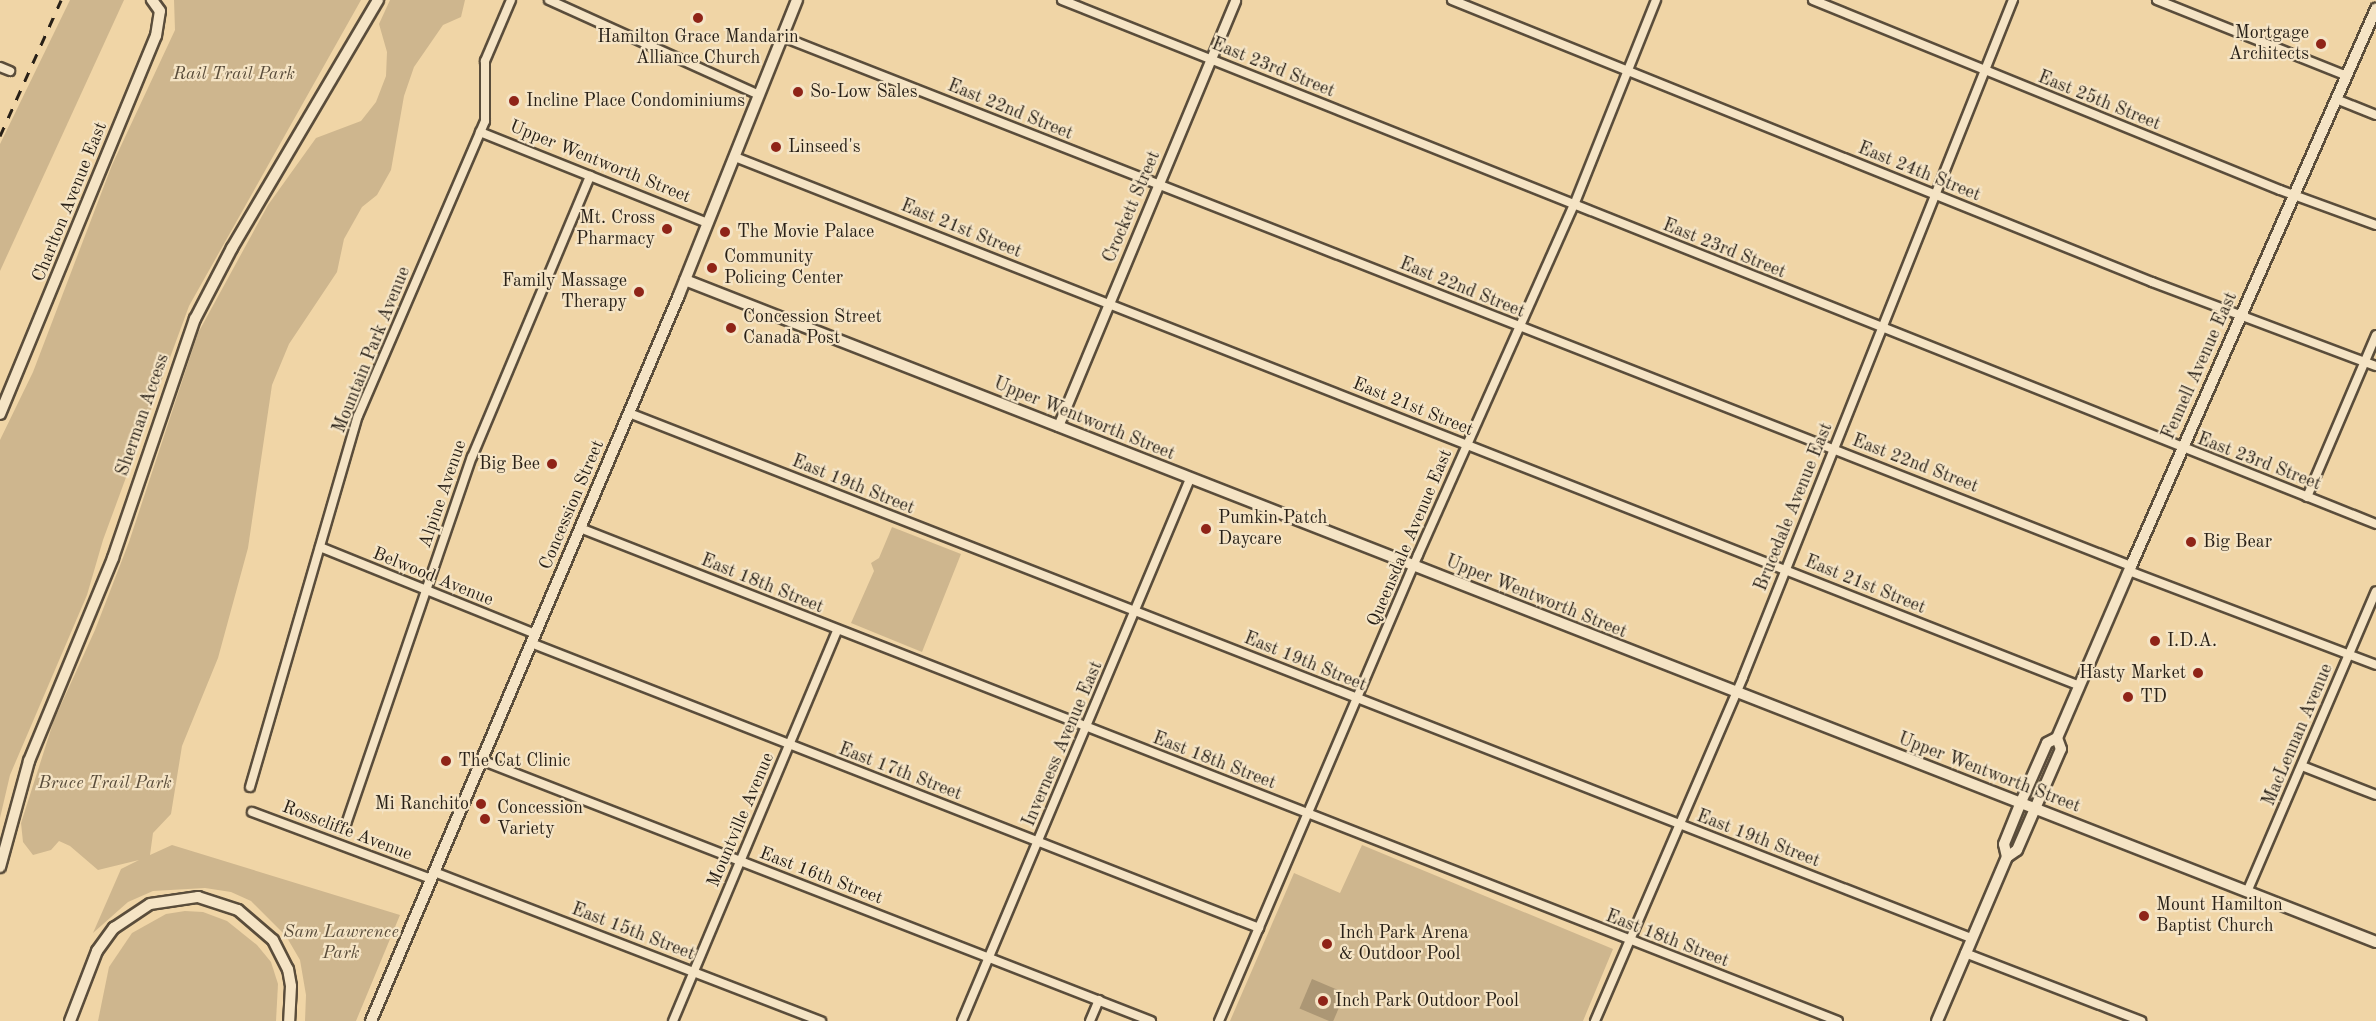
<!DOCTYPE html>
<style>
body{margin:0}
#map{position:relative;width:2376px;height:1021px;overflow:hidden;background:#f0d5a6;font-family:"Old Standard TT",serif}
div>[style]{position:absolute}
.green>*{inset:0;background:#ceb68e}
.water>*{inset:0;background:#ac9775;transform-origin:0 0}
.roads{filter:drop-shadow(2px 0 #5a4d3b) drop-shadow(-2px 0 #5a4d3b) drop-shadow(0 2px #5a4d3b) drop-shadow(0 -2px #5a4d3b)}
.minor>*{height:8px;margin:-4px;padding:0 4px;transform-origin:4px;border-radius:4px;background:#f5e4c5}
.tertiary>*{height:9px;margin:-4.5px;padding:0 4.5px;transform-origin:4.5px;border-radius:4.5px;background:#f5e4c5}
.secondary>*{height:10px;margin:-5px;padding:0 5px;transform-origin:5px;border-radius:5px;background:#f5e4c5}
.rail>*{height:3px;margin-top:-1.5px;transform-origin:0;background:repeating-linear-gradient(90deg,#282017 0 10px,transparent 0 20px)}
.dots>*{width:16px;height:16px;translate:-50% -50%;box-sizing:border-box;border:3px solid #f5e4c5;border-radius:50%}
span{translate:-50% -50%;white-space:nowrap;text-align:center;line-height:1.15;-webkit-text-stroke:4.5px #f5e4c5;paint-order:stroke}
.poi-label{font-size:18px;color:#282017}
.right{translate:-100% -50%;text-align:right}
.left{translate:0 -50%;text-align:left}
.street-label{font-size:18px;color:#282017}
.park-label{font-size:18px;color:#5a4d3b;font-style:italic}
</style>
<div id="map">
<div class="green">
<i style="clip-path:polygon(70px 0,124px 0,0 271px,0 144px)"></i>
<i style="clip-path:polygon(174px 0,361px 0,189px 306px,103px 540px,87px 595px,10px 775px,0 818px,0 440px,33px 372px,112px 165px,175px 30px)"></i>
<i style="clip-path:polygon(390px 0,465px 0,461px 17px,443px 25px,414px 67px,404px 96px,391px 170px,377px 195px,362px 207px,344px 239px,337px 272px,289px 344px,272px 385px,248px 548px,218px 658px,182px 746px,171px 814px,153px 833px,150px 855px,172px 845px,400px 915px,356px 1021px,305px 1021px,306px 995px,300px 960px,286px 936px,251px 901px,231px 892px,205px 888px,153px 891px,128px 902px,93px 933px,121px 869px,139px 860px,98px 870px,70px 846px,59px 841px,51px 850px,33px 855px,23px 842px,21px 823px,54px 720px,95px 630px,129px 542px,198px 333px,268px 205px,316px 138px,361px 121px,376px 102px,386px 76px,387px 52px,379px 24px)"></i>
<i style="clip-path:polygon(892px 527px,961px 554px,922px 652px,851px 623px,874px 571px,871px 563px,879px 558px)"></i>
<i style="clip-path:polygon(1362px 845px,1613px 949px,1583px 1021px,1230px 1021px,1294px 873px,1340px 893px)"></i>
<i style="clip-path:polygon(185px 911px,203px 912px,227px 921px,257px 945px,271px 962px,278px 984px,276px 1021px,98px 1021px,109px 967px,132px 933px,166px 914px)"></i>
</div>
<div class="water">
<i style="left:1312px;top:979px;width:36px;height:32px;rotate:23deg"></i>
</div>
<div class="roads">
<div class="minor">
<i style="left:549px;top:0;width:230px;rotate:24.3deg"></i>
<i style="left:1062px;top:0;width:1415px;rotate:21.74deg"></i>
<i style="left:1452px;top:0;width:755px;rotate:21.94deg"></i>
<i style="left:2152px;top:282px;width:239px;rotate:20.6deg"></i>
<i style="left:1813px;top:0;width:504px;rotate:22.14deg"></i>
<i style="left:2280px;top:190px;width:102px;rotate:20deg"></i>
<i style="left:2157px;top:0;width:205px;rotate:21.8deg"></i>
<i style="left:783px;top:37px;width:1448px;rotate:21.43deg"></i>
<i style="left:0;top:67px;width:11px;rotate:22deg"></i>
<i style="left:2336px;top:99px;width:43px;rotate:21.8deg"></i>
<i style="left:480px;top:132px;width:245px;rotate:21.8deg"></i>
<i style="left:735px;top:157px;width:1445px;rotate:21.47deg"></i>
<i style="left:629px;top:413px;width:1441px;rotate:21.37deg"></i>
<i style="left:2307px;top:497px;width:176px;rotate:-66.9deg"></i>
<i style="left:580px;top:528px;width:1351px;rotate:21.4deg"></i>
<i style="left:320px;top:547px;width:232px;rotate:22deg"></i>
<i style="left:2129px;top:571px;width:264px;rotate:20.8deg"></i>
<i style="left:531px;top:643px;width:782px;rotate:21.38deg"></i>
<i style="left:481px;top:760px;width:719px;rotate:21.28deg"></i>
<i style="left:2302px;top:766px;width:79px;rotate:21.4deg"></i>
<i style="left:250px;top:787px;width:386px;rotate:-73.8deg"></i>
<i style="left:358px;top:416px;width:321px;rotate:-66.7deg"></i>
<i style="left:485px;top:121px;width:60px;rotate:-90deg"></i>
<i style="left:485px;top:61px;width:66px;rotate:-66.9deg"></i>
<i style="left:252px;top:812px;width:191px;rotate:20.5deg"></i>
<i style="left:344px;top:830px;width:394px;rotate:-71.1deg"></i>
<i style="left:472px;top:457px;width:305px;rotate:-67.2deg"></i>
<i style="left:434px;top:872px;width:415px;rotate:21.1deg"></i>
<i style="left:2247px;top:892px;width:327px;rotate:-66.8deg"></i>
<i style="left:1965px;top:953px;width:189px;rotate:21.1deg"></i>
<i style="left:673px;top:1021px;width:424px;rotate:-67.2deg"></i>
<i style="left:962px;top:1021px;width:588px;rotate:-67.19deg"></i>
<i style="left:1090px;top:1021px;width:23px;rotate:-67deg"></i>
<i style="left:1219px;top:1021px;width:507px;rotate:-66.88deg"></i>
<i style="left:1418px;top:555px;width:383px;rotate:-66deg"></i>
<i style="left:1574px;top:205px;width:221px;rotate:-68.2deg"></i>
<i style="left:1595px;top:1021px;width:374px;rotate:-66.7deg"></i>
<i style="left:1743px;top:677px;width:729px;rotate:-68.26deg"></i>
</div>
<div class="tertiary">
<i style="left:1058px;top:426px;width:461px;rotate:-67.4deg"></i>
</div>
<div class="secondary">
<i style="left:685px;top:280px;width:1816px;rotate:21.38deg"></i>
<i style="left:0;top:414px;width:409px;rotate:-67.6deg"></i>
<i style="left:156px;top:36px;width:25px;rotate:-81deg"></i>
<i style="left:160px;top:11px;width:14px;rotate:-126deg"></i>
<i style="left:2007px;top:857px;width:13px;rotate:-103deg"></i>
<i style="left:2004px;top:844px;width:45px;rotate:-68deg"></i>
<i style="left:2021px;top:802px;width:64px;rotate:-66.2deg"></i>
<i style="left:2047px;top:743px;width:11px;rotate:-27deg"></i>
<i style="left:0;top:867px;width:110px;rotate:-74.7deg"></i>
<i style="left:29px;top:761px;width:220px;rotate:-67.5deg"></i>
<i style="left:113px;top:558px;width:253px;rotate:-71.1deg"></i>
<i style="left:195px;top:319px;width:80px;rotate:-62.5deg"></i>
<i style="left:232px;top:248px;width:288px;rotate:-59.5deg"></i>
<i style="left:70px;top:1021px;width:75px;rotate:-68.9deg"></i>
<i style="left:97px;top:951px;width:29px;rotate:-54deg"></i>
<i style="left:114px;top:928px;width:43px;rotate:-33.7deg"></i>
<i style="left:150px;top:904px;width:49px;rotate:-8.3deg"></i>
<i style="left:198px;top:897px;width:42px;rotate:18deg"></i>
<i style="left:238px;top:910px;width:46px;rotate:40.6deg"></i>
<i style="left:273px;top:940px;width:33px;rotate:63deg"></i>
<i style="left:288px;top:969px;width:17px;rotate:80deg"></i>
<i style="left:291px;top:986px;width:35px;rotate:93deg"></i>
<i style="left:371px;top:1021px;width:789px;rotate:-67.01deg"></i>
<i style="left:679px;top:295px;width:318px;rotate:-68.2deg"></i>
<i style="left:1937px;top:1021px;width:178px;rotate:-66.9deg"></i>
<i style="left:2007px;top:857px;width:12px;rotate:-35deg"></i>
<i style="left:2017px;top:850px;width:110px;rotate:-66.5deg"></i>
<i style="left:2061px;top:749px;width:12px;rotate:-110deg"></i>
<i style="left:2057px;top:738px;width:187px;rotate:-66.7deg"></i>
<i style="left:2131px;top:566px;width:609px;rotate:-66.26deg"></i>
</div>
</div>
<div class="rail">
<i style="left:0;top:136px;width:149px;rotate:-65.8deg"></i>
</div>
<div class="dots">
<i style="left:698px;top:18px;background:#8f2418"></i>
<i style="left:2321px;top:44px;background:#8f2418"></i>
<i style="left:798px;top:92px;background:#8f2418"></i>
<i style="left:514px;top:101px;background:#8f2418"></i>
<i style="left:776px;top:147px;background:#8f2418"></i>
<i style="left:667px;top:229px;background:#8f2418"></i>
<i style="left:725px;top:232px;background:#8f2418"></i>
<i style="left:712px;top:268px;background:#8f2418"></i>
<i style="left:639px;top:292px;background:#8f2418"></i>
<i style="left:731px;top:328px;background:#8f2418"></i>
<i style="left:552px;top:464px;background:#8f2418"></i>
<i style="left:1206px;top:529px;background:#8f2418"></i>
<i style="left:2191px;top:542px;background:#8f2418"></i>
<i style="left:2155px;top:641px;background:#8f2418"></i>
<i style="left:2198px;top:673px;background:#8f2418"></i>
<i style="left:2128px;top:697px;background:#8f2418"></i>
<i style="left:446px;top:761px;background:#8f2418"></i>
<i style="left:481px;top:804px;background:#8f2418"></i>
<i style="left:485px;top:819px;background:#8f2418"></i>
<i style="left:2144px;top:916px;background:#8f2418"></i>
<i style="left:1327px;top:944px;background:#8f2418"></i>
<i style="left:1323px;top:1001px;background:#8f2418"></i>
</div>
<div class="poi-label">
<span class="right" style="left:2309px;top:44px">Mortgage<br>Architects</span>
<span style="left:698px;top:48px">Hamilton Grace Mandarin<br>Alliance Church</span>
<span class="left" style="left:810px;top:92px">So-Low Sales</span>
<span class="left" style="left:526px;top:101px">Incline Place Condominiums</span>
<span class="left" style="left:788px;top:147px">Linseed's</span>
<span class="right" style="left:655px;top:229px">Mt. Cross<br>Pharmacy</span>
<span class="left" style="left:737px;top:232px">The Movie Palace</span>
<span class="left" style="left:724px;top:268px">Community<br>Policing Center</span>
<span class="right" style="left:627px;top:292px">Family Massage<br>Therapy</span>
<span class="left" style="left:743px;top:328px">Concession Street<br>Canada Post</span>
<span class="right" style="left:540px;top:464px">Big Bee</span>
<span class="left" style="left:1218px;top:529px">Pumkin Patch<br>Daycare</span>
<span class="left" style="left:2203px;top:542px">Big Bear</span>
<span class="left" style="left:2167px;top:641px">I.D.A.</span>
<span class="right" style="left:2186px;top:673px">Hasty Market</span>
<span class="left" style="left:2140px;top:697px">TD</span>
<span class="left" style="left:458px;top:761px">The Cat Clinic</span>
<span class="right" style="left:469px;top:804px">Mi Ranchito</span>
<span class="left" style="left:497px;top:819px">Concession<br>Variety</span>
<span class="left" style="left:2156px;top:916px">Mount Hamilton<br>Baptist Church</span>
<span class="left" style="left:1339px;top:944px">Inch Park Arena<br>&amp; Outdoor Pool</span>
<span class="left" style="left:1335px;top:1001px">Inch Park Outdoor Pool</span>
</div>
<div class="street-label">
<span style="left:1273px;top:68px;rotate:22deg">East 23rd Street</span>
<span style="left:2099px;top:101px;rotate:22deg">East 25th Street</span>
<span style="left:1010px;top:110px;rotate:22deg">East 22nd Street</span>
<span style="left:600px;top:162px;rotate:22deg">Upper Wentworth Street</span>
<span style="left:1919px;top:172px;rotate:22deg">East 24th Street</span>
<span style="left:70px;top:202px;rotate:-68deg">Charlton Avenue East</span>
<span style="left:1132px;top:207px;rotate:-67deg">Crockett Street</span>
<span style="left:961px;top:229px;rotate:22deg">East 21st Street</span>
<span style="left:1724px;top:249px;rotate:22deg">East 23rd Street</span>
<span style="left:1462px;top:288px;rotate:22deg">East 22nd Street</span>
<span style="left:372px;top:350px;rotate:-68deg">Mountain Park Avenue</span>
<span style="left:2200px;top:366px;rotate:-66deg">Fennell Avenue East</span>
<span style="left:1413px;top:407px;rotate:22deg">East 21st Street</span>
<span style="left:143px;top:415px;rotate:-71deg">Sherman Access</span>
<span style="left:1084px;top:419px;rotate:22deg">Upper Wentworth Street</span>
<span style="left:2259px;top:462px;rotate:21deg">East 23rd Street</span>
<span style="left:1915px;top:464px;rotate:21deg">East 22nd Street</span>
<span style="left:853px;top:485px;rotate:22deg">East 19th Street</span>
<span style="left:443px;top:494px;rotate:-71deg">Alpine Avenue</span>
<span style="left:572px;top:505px;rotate:-67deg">Concession Street</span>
<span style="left:1794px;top:507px;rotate:-68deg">Brucedale Avenue East</span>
<span style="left:1410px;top:538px;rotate:-67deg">Queensdale Avenue East</span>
<span style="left:433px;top:577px;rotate:22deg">Belwood Avenue</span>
<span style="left:762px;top:584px;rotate:22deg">East 18th Street</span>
<span style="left:1865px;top:585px;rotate:22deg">East 21st Street</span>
<span style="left:1536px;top:597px;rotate:22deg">Upper Wentworth Street</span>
<span style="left:1305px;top:662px;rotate:22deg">East 19th Street</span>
<span style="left:2298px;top:735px;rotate:-67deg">MacLennan Avenue</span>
<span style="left:1063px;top:744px;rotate:-67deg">Inverness Avenue East</span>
<span style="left:1214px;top:761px;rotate:21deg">East 18th Street</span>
<span style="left:900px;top:772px;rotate:21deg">East 17th Street</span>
<span style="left:1989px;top:773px;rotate:21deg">Upper Wentworth Street</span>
<span style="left:741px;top:820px;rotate:-67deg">Mountville Avenue</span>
<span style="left:347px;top:831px;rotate:21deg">Rosscliffe Avenue</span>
<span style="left:1758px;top:839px;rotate:21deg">East 19th Street</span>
<span style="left:821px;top:876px;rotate:21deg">East 16th Street</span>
<span style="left:633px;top:932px;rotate:21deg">East 15th Street</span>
<span style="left:1667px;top:939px;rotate:21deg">East 18th Street</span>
</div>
<div class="park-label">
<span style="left:234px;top:74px">Rail Trail Park</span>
<span style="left:105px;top:783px">Bruce Trail Park</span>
<span style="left:341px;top:943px">Sam Lawrence<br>Park</span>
</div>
</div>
